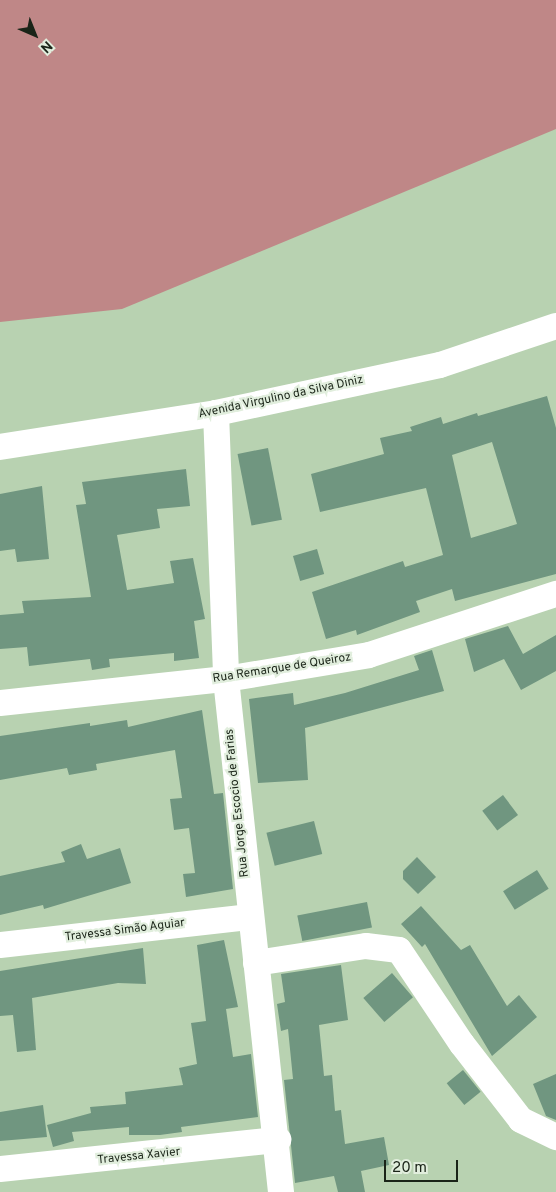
<!DOCTYPE html>
<meta charset="utf-8">
<style>
body{margin:0}
#map{position:relative;width:556px;height:1192px;overflow:hidden;background:#b8d2b1;font-family:Overpass,sans-serif}
div>[style]{position:absolute}
.green>*{inset:0;background:#bf8787}
.building>*{inset:0;background:#709680;transform-origin:0 0}
.minor>*{height:26px;margin:-13px;padding:0 13px;transform-origin:13px;border-radius:13px;background:#fff}
span{translate:-50% -50%;white-space:nowrap;text-align:center;line-height:1.15;-webkit-text-stroke:4.5px #e1eedd;paint-order:stroke}
.street-label{font-size:12px;color:#1a2418}
.north{position:absolute;left:10px;top:10px;width:50px;height:50px;-webkit-text-stroke:4px #e1eedd;paint-order:stroke;rotate:136deg;font-size:14px;font-weight:700;line-height:20px;text-align:center;color:#1a2418}
.north::after{content:'';display:block;margin:auto;width:18px;height:22px;background:#1a2418;clip-path:polygon(50% 0,100% 100%,50% 72%,0 100%)}
.scale{position:absolute;left:384px;top:1160px;width:74px;height:22px;box-sizing:border-box;border:2px solid #1a2418;border-top:0;padding-left:6px;font-size:15px;line-height:18px;white-space:nowrap;color:#1a2418;-webkit-text-stroke:4px #e1eedd;paint-order:stroke}
</style>
<div id="map">
<div class="green">
<i style="clip-path:polygon(0 0,556px 0,556px 129px,122px 309px,0 322px)"></i>
</div>
<div class="building">
<i style="clip-path:polygon(evenodd,547px 396px,556px 428px,556px 574px,455px 601px,452px 589px,416px 601px,420px 612px,357px 635px,356px 630px,326px 639px,312px 592px,403px 561px,405px 567px,443px 555px,426px 488px,320px 512px,311px 474px,384px 454px,380px 438px,412px 431px,410px 427px,441px 417px,443px 424px,477px 413px,478px 416px,547px 396px,492px 442px,517px 524px,471px 538px,452px 455px,492px 442px)"></i>
<i style="left:268px;top:448px;width:73px;height:31px;rotate:79deg"></i>
<i style="clip-path:polygon(186px 469px,190px 506px,157px 509px,160px 528px,117px 535px,127px 590px,174px 583px,170px 561px,193px 558px,205px 619px,194px 621px,199px 658px,174px 661px,174px 653px,109px 659px,110px 667px,92px 670px,90px 659px,29px 666px,27px 647px,0 649px,0 615px,24px 613px,22px 601px,91px 597px,76px 505px,86px 504px,82px 482px)"></i>
<i style="clip-path:polygon(42px 486px,49px 559px,17px 562px,15px 549px,0 551px,0 494px)"></i>
<i style="left:317px;top:549px;width:26px;height:25px;rotate:74deg"></i>
<i style="clip-path:polygon(508px 626px,523px 654px,556px 635px,556px 671px,521px 690px,504px 659px,474px 672px,465px 639px)"></i>
<i style="clip-path:polygon(432px 650px,444px 691px,305px 728px,308px 780px,258px 783px,249px 699px,293px 693px,294px 705px,345px 693px,419px 670px,414px 656px)"></i>
<i style="clip-path:polygon(202px 710px,214px 794px,223px 793px,233px 889px,186px 897px,183px 874px,195px 873px,189px 828px,174px 830px,170px 799px,182px 798px,175px 750px,96px 764px,97px 770px,69px 775px,67px 768px,0 780px,0 736px,90px 723px,90px 726px,127px 720px,128px 727px)"></i>
<i style="left:503px;top:795px;width:25px;height:26px;rotate:53deg"></i>
<i style="left:314px;top:821px;width:34px;height:49px;rotate:76deg"></i>
<i style="clip-path:polygon(81px 844px,87px 859px,120px 848px,131px 883px,44px 909px,43px 905px,0 915px,0 876px,65px 862px,61px 852px)"></i>
<i style="clip-path:polygon(417px 857px,436px 877px,418px 894px,403px 879px,403px 871px)"></i>
<i style="left:537px;top:870px;width:22px;height:40px;rotate:58deg"></i>
<i style="left:367px;top:902px;width:26px;height:71px;rotate:79deg"></i>
<i style="clip-path:polygon(421px 906px,461px 950px,470px 945px,507px 1006px,519px 995px,537px 1017px,492px 1056px,425px 944px,422px 947px,401px 924px)"></i>
<i style="clip-path:polygon(224px 940px,238px 1007px,226px 1009px,233px 1057px,251px 1054px,258px 1117px,181px 1127px,182px 1132px,160px 1135px,129px 1135px,129px 1127px,72px 1132px,74px 1141px,53px 1147px,47px 1125px,91px 1113px,90px 1107px,126px 1104px,125px 1092px,183px 1085px,179px 1068px,197px 1064px,191px 1023px,206px 1021px,197px 945px)"></i>
<i style="clip-path:polygon(143px 948px,146px 984px,118px 983px,32px 998px,36px 1050px,17px 1052px,13px 1015px,0 1016px,0 971px)"></i>
<i style="clip-path:polygon(341px 965px,348px 1020px,319px 1025px,324px 1076px,332px 1075px,335px 1111px,341px 1110px,345px 1144px,384px 1137px,389px 1165px,361px 1171px,365px 1192px,338px 1192px,334px 1176px,295px 1183px,284px 1080px,293px 1079px,288px 1029px,281px 1031px,277px 1004px,285px 1002px,281px 974px)"></i>
<i style="left:392px;top:973px;width:32px;height:38px;rotate:49deg"></i>
<i style="left:463px;top:1070px;width:28px;height:21px;rotate:51deg"></i>
<i style="clip-path:polygon(556px 1074px,556px 1120px,546px 1116px,533px 1084px)"></i>
<i style="clip-path:polygon(43px 1105px,47px 1137px,0 1141px,0 1112px)"></i>
</div>
<div class="minor">
<i style="left:216px;top:413px;width:266px;rotate:87.8deg"></i>
<i style="left:226px;top:679px;width:516px;rotate:83.88deg"></i>
<i style="left:0;top:447px;width:219px;rotate:-8.9deg"></i>
<i style="left:216px;top:413px;width:229px;rotate:-12.1deg"></i>
<i style="left:440px;top:365px;width:122px;rotate:-18.6deg"></i>
<i style="left:0;top:703px;width:227px;rotate:-6.1deg"></i>
<i style="left:226px;top:679px;width:145px;rotate:-9.5deg"></i>
<i style="left:369px;top:655px;width:197px;rotate:-18.1deg"></i>
<i style="left:0;top:945px;width:252px;rotate:-6.4deg"></i>
<i style="left:256px;top:963px;width:111px;rotate:-8.8deg"></i>
<i style="left:366px;top:946px;width:33px;rotate:7deg"></i>
<i style="left:399px;top:950px;width:113px;rotate:56.2deg"></i>
<i style="left:462px;top:1044px;width:96px;rotate:52.2deg"></i>
<i style="left:521px;top:1120px;width:39px;rotate:26deg"></i>
<i style="left:0;top:1169px;width:280px;rotate:-6deg"></i>
</div>
<div class="street-label">
<span style="left:281px;top:398px;rotate:-12deg">Avenida Virgulino da Silva Diniz</span>
<span style="left:282px;top:669px;rotate:-9deg">Rua Remarque de Queiroz</span>
<span style="left:238px;top:803px;rotate:-96deg">Rua Jorge Escocio de Farias</span>
<span style="left:125px;top:931px;rotate:-7deg">Travessa Simão Aguiar</span>
<span style="left:139px;top:1157px;rotate:-6deg">Travessa Xavier</span>
</div>
<div class="north">N</div>
<div class="scale">20 m</div>
</div>
